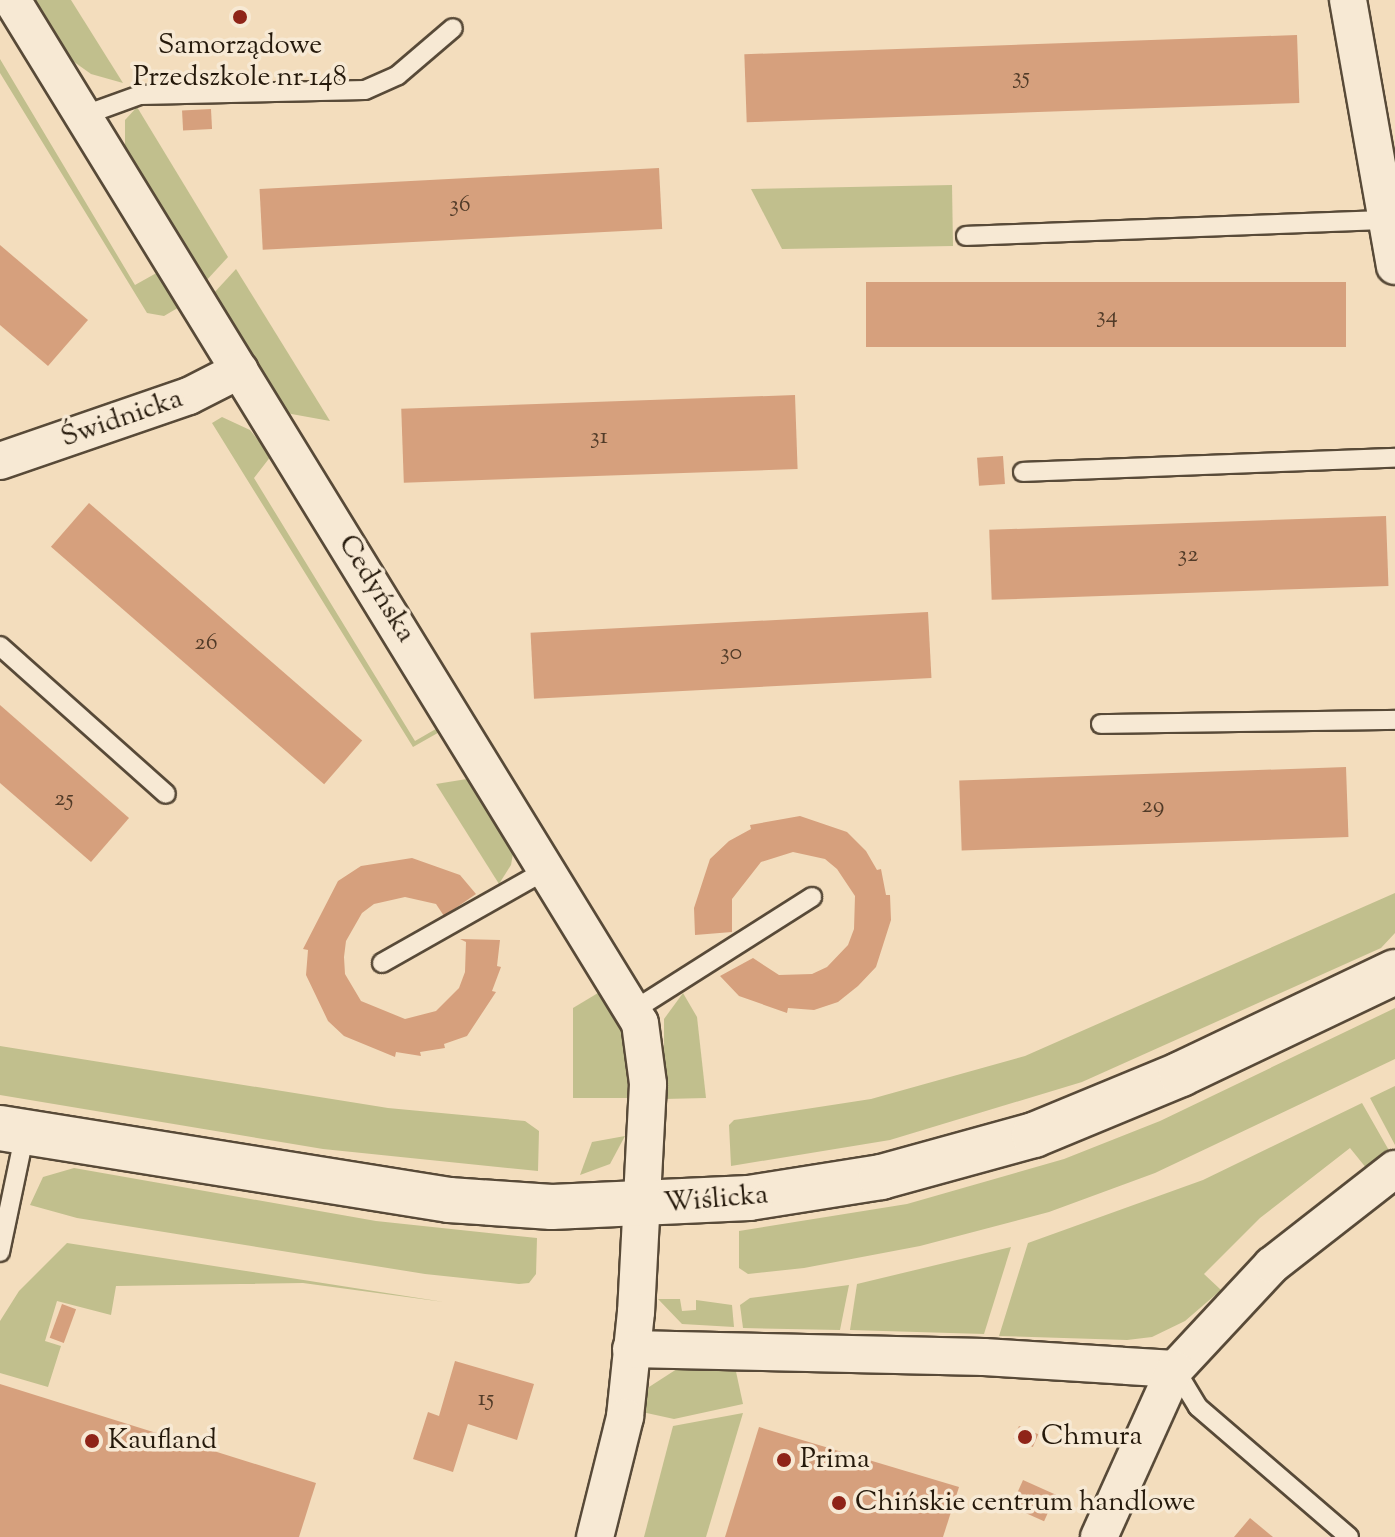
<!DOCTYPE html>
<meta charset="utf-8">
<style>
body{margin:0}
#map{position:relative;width:1395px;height:1537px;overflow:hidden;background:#f3ddbd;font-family:"Sorts Mill Goudy",serif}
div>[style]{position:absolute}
.green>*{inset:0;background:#c1bf8d}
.building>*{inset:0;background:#d6a07d;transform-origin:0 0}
.roads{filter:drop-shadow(2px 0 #584a38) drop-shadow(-2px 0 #584a38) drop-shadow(0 2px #584a38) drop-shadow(0 -2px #584a38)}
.lane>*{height:18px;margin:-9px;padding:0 9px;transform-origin:9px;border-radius:9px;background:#f7e9d4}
.street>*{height:36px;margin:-18px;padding:0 18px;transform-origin:18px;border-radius:18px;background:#f7e9d4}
.secondary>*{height:44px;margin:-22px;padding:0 22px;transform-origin:22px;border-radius:22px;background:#f7e9d4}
.dots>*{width:22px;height:22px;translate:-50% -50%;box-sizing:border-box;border:4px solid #f7e9d4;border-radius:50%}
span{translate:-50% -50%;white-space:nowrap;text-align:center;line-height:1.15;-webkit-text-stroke:7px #f7e9d4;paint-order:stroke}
.number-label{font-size:24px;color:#513b28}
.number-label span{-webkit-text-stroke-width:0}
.poi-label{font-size:28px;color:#25190b}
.left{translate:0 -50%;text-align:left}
.street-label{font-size:28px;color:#25190b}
</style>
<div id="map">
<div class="green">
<i style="clip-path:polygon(35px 0,71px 0,123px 83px,91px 74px,70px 59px)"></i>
<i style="clip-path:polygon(0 59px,135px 285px,160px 271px,181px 306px,164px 316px,147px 313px,0 73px)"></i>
<i style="clip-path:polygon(137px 107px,228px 257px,205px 282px,125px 149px,125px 120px)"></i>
<i style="clip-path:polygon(952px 185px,953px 246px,782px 249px,751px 189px)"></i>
<i style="clip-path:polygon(236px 269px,330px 421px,286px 413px,213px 294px)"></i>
<i style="clip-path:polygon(222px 417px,250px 430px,271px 456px,254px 478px,415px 741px,441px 726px,443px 730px,413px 747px,212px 423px)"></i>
<i style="clip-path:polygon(473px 778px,514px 848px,511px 865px,499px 884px,436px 784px)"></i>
<i style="clip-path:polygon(1395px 893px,1395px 933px,1381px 948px,1082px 1082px,890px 1140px,731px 1166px,729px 1125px,734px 1120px,871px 1099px,1025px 1056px)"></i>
<i style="clip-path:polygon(603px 990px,623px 1029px,632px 1098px,573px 1098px,573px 1008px)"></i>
<i style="clip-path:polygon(683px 993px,697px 1017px,706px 1098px,664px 1099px,664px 1019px)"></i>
<i style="clip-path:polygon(1395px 1008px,1395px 1059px,1155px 1173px,1049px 1212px,920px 1246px,804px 1268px,748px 1274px,739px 1268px,739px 1231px,907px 1204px,1064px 1159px,1160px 1121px)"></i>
<i style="clip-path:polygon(0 1046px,388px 1108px,525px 1121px,539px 1131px,538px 1171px,323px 1149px,0 1095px)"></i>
<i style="clip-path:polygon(1395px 1086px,1395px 1145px,1370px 1098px)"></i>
<i style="clip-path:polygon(1362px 1103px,1391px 1154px,1367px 1169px,1350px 1148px,1260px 1218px,1204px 1274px,1221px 1290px,1185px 1321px,1152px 1337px,1127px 1340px,999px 1336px,1028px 1243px,1203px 1180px)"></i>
<i style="clip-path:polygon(625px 1136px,610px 1164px,580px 1175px,592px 1142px)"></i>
<i style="clip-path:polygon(74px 1168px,376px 1221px,537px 1238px,536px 1274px,529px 1283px,519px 1284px,425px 1274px,77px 1218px,30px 1205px,43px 1177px)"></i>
<i style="clip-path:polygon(67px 1243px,444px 1302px,303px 1283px,116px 1286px,111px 1315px,57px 1301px,45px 1341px,61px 1346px,48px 1387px,0 1373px,0 1321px,19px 1291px)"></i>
<i style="clip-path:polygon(1011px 1247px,984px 1334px,850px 1330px,857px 1284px)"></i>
<i style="clip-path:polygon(849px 1285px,840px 1330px,743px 1328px,740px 1305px,750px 1298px)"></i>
<i style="clip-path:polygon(658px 1299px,680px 1299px,682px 1311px,696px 1310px,696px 1300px,732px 1305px,734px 1327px,682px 1324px)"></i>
<i style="clip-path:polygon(680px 1367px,735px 1367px,743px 1404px,674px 1419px,642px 1412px,649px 1387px)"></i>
<i style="clip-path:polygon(743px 1413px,706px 1537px,644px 1537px,673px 1426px)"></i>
</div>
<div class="building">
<i style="left:1297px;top:35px;width:68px;height:553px;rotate:88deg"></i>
<i style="left:211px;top:109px;width:20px;height:29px;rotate:87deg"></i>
<i style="left:659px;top:168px;width:61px;height:400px;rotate:87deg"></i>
<i style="clip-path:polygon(0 245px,88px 320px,48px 366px,0 325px)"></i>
<i style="left:1346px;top:282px;width:65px;height:480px;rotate:90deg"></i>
<i style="left:795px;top:395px;width:74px;height:394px;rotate:88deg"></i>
<i style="left:1003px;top:456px;width:28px;height:26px;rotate:86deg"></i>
<i style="left:89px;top:503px;width:362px;height:58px;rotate:41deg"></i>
<i style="left:1386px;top:516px;width:70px;height:397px;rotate:88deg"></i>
<i style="left:928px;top:612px;width:66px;height:398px;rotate:87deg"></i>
<i style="clip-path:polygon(0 705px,129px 818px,91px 862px,0 783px)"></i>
<i style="left:1346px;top:767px;width:70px;height:387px;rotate:88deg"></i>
<i style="clip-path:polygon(800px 816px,847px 832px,866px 851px,877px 870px,881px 869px,886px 895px,890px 895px,891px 920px,876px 967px,858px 986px,838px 1002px,814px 1010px,788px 1008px,787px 1013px,739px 996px,720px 976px,753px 958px,779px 975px,812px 974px,827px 967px,848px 945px,854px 929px,855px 896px,837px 869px,825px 859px,793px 852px,761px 862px,732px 899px,732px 932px,695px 935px,694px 908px,710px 859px,729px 841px,751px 829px,750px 825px)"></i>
<i style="clip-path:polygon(412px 858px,460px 875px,476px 894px,444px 916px,436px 904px,405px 897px,374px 904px,362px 913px,346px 941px,344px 957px,345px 974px,361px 1001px,405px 1019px,436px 1011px,459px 988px,465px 972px,466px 942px,460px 939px,500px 940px,497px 966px,501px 967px,492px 991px,496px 992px,467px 1036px,444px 1044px,445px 1048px,420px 1052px,421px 1056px,396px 1052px,395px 1057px,344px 1036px,328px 1021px,306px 975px,308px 950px,303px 949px,338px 881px,361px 866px)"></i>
<i style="left:62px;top:1304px;width:15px;height:36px;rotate:20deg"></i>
<i style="clip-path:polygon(455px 1361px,534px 1384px,517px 1440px,468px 1424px,453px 1472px,413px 1459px,428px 1412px,439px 1416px)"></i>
<i style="clip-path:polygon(0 1384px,316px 1483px,299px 1537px,0 1537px)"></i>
<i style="left:1019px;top:1426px;width:21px;height:14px;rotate:23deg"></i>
<i style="clip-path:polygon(759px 1427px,959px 1487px,943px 1537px,725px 1537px)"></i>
<i style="left:1023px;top:1480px;width:36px;height:29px;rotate:24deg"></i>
<i style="clip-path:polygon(1250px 1518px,1273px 1537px,1234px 1537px)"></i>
</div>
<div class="roads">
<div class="lane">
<i style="left:82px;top:116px;width:62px;rotate:-19.9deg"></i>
<i style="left:140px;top:95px;width:225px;rotate:-1.3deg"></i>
<i style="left:365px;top:90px;width:36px;rotate:-24deg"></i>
<i style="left:398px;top:75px;width:72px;rotate:-40.5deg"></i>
<i style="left:966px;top:236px;width:421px;rotate:-2.2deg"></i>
<i style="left:1023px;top:472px;width:372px;rotate:-2.2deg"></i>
<i style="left:0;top:646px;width:222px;rotate:41.7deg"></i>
<i style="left:1101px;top:724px;width:294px;rotate:-0.8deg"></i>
<i style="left:382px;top:963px;width:191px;rotate:-29.5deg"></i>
<i style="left:634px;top:1010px;width:211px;rotate:-32.4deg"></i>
<i style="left:0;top:1252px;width:123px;rotate:-78.2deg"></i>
<i style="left:1175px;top:1369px;width:44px;rotate:58.8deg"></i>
<i style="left:1198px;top:1407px;width:199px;rotate:40.7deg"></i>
</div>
<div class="street">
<i style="left:12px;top:0;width:1200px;rotate:58.46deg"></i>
<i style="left:640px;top:1023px;width:62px;rotate:82.5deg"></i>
<i style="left:648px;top:1084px;width:228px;rotate:93deg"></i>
<i style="left:636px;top:1312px;width:106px;rotate:96deg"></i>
<i style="left:625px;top:1417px;width:124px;rotate:104deg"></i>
<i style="left:1348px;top:0;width:270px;rotate:80deg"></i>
<i style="left:0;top:461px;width:200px;rotate:-19deg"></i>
<i style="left:189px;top:396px;width:57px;rotate:-27deg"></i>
<i style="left:631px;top:1349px;width:353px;rotate:1.3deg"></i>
<i style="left:984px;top:1357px;width:191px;rotate:3.6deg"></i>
<i style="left:1175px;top:1369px;width:142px;rotate:-47deg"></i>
<i style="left:1272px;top:1265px;width:156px;rotate:-38deg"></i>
<i style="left:1099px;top:1537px;width:184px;rotate:-65.7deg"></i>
</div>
<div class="secondary">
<i style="left:0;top:1128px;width:455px;rotate:9.1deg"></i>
<i style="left:449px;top:1200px;width:103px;rotate:3.9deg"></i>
<i style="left:552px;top:1207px;width:197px;rotate:-2.6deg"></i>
<i style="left:749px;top:1198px;width:134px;rotate:-9deg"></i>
<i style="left:881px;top:1177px;width:159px;rotate:-15.4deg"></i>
<i style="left:1034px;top:1135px;width:159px;rotate:-22.5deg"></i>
<i style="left:1181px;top:1074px;width:237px;rotate:-25.5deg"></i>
</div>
</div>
<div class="dots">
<i style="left:240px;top:17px;background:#8f2418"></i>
<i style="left:1025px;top:1437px;background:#8f2418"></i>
<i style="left:92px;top:1441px;background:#8f2418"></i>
<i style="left:784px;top:1460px;background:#8f2418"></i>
<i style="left:839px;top:1503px;background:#8f2418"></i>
</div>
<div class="number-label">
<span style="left:1021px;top:78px">35</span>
<span style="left:460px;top:206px">36</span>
<span style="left:1107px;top:317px">34</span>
<span style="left:599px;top:438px">31</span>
<span style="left:1188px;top:556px">32</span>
<span style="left:206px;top:644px">26</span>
<span style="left:731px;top:654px">30</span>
<span style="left:64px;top:800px">25</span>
<span style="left:1153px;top:807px">29</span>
<span style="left:486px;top:1400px">15</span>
</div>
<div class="poi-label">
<span style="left:240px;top:62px">Samorządowe<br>Przedszkole nr 148</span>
<span class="left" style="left:1041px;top:1437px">Chmura</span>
<span class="left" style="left:108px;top:1441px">Kaufland</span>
<span class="left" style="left:800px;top:1460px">Prima</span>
<span class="left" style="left:855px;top:1503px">Chińskie centrum handlowe</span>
</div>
<div class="street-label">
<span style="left:122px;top:419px;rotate:-19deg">Świdnicka</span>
<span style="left:376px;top:589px;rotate:58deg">Cedyńska</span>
<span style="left:716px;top:1200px;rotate:-5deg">Wiślicka</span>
</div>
</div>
